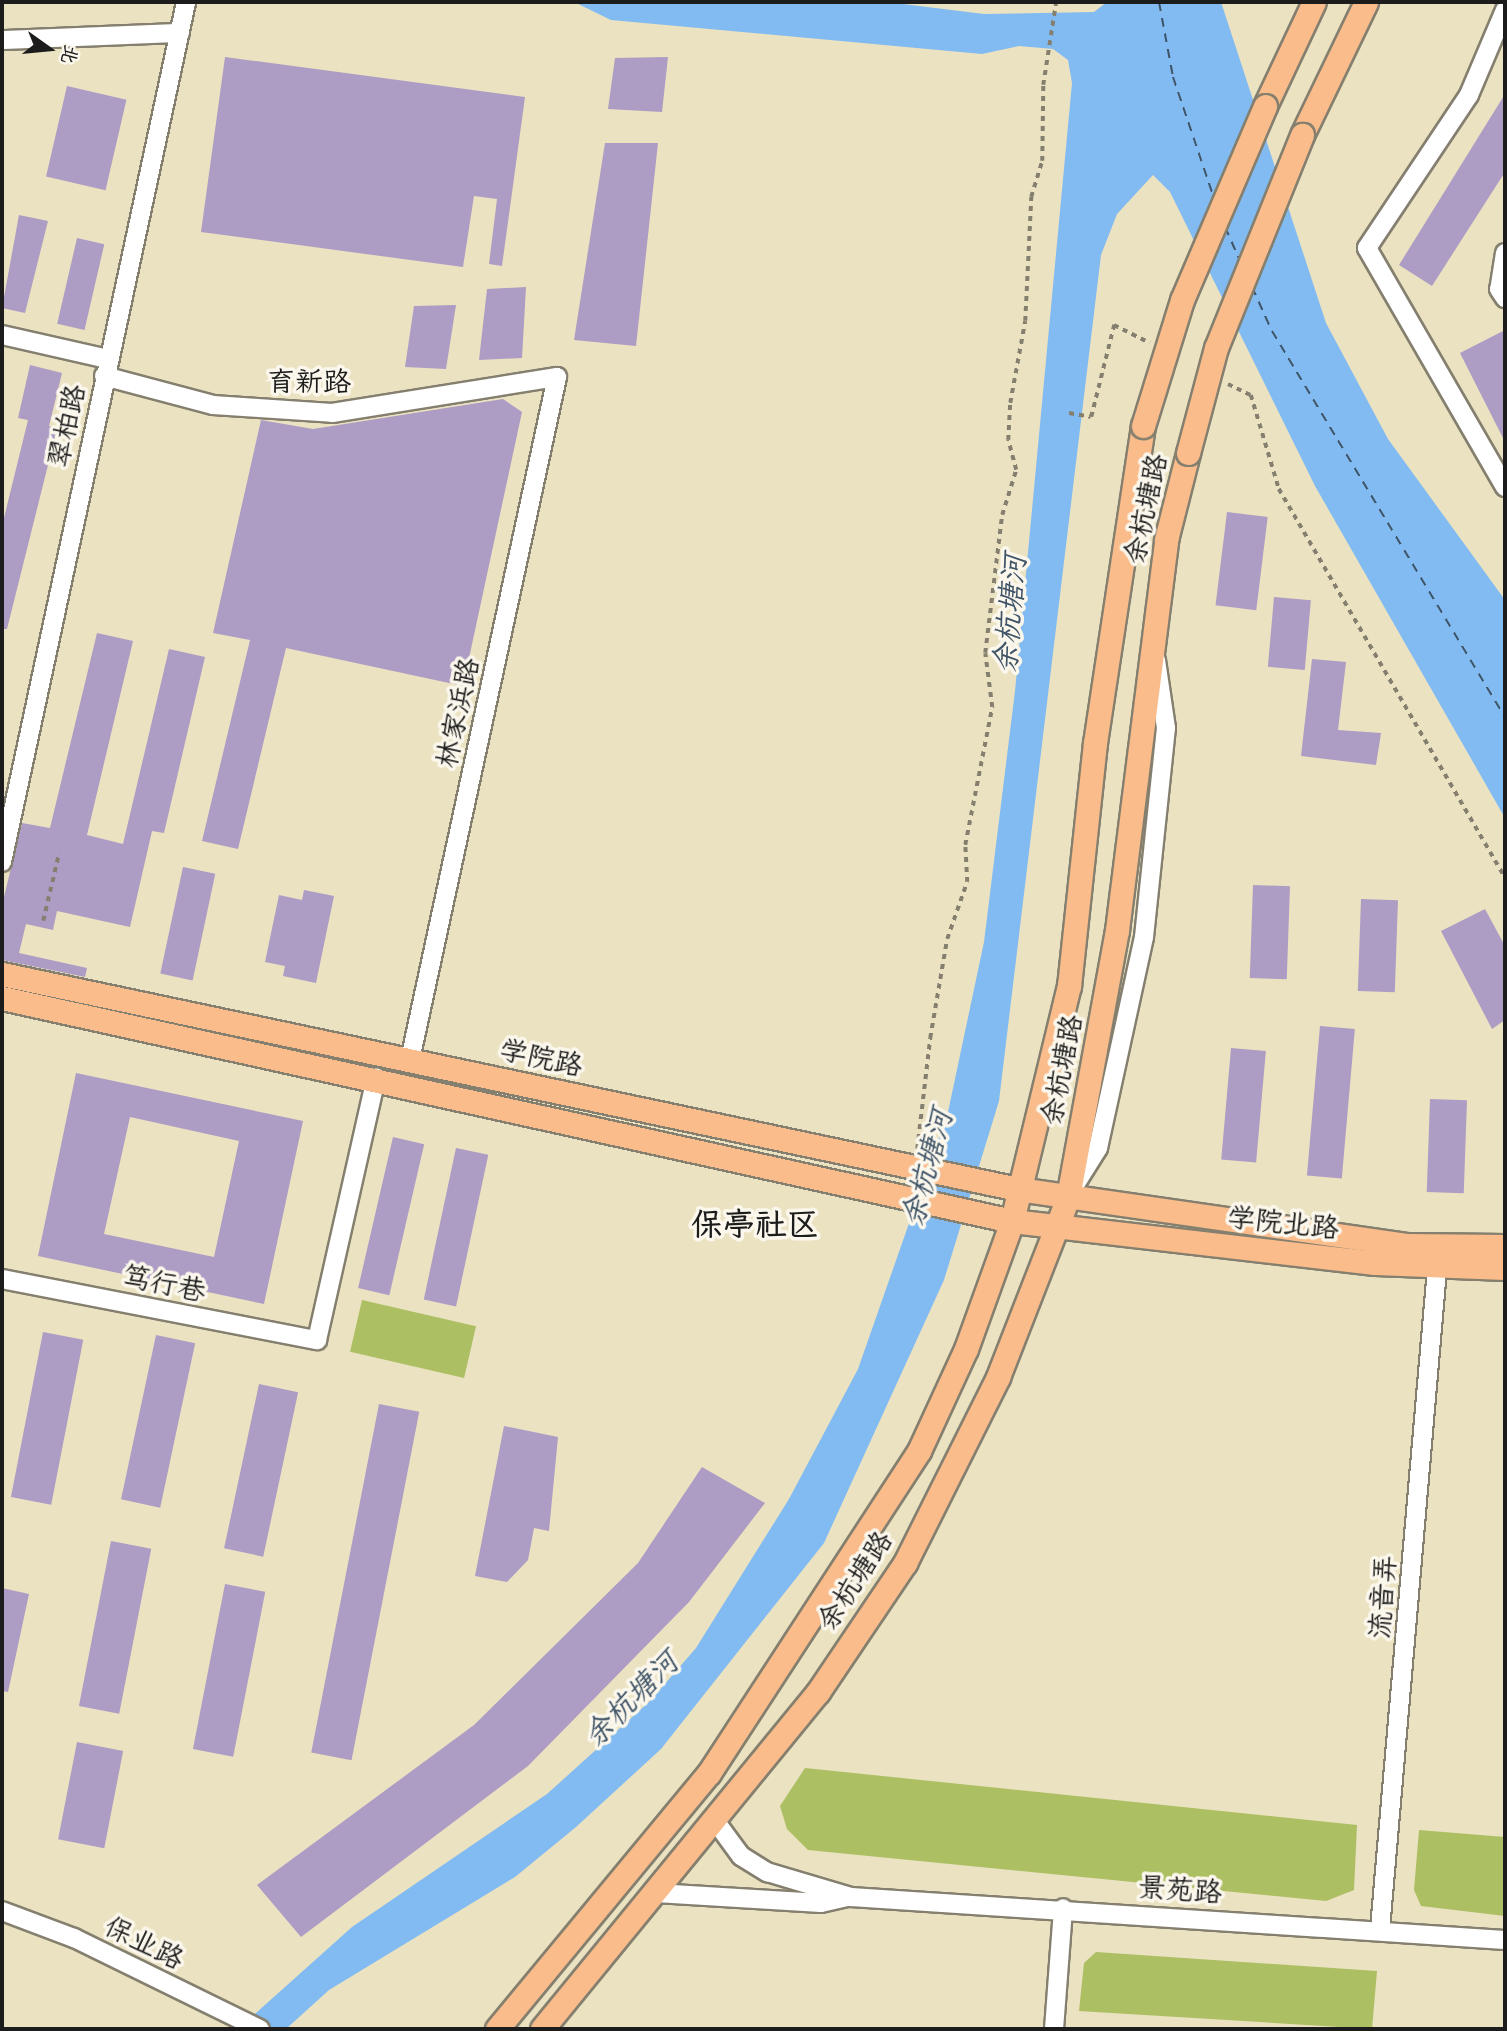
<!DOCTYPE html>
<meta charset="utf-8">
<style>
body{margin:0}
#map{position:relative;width:1507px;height:2031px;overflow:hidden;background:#ebe2c1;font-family:Caveat,"LXGW WenKai TC",sans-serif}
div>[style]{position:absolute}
.green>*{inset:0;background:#acbf63;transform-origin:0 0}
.water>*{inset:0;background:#81bbf2}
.ferry>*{height:2px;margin-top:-1px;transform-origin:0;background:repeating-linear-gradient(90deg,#3f5467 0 9px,transparent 0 16px)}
.building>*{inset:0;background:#ad9cc4;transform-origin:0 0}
.path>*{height:3.5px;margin-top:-1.75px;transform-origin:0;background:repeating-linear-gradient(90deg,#847f6e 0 5px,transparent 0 10px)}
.roads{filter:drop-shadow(2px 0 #847f6e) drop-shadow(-2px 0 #847f6e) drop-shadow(0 2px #847f6e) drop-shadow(0 -2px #847f6e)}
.minor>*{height:18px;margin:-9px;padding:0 9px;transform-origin:9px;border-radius:9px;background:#fff}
.major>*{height:23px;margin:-11.5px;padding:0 11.5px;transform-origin:11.5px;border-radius:11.5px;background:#fabc8b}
.bridges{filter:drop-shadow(2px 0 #847f6e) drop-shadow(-2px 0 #847f6e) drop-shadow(0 2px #847f6e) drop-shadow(0 -2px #847f6e)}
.major-bridge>*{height:23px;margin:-11.5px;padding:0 11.5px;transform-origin:11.5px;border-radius:11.5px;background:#fabc8b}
span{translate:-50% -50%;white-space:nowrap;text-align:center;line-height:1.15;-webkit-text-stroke:7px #fbf7ec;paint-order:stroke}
.street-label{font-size:28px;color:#1c1c1c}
.water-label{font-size:30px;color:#3f5467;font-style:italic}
.quarter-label{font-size:32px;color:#1c1c1c;font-weight:700}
.frame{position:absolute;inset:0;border:4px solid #1c1c1c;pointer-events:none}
.north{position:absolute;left:14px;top:14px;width:70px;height:70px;-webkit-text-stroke:5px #fbf7ec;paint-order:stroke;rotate:105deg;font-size:19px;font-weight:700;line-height:28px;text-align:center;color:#1c1c1c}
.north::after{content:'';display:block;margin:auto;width:24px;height:32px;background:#1c1c1c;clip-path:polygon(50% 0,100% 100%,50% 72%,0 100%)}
</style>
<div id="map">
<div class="green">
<i style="left:362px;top:1300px;width:117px;height:53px;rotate:13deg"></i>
<i style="clip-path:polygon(805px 1768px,1357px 1825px,1354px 1890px,1326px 1901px,808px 1850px,787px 1829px,780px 1806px)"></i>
<i style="clip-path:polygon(1419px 1830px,1505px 1837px,1505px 1916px,1421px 1906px,1414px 1890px)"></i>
<i style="clip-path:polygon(1096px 1952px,1377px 1971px,1372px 2029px,1079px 2011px,1084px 1963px)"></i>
</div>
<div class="water">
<i style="clip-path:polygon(574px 2px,887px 2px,984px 14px,1094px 12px,1107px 2px,1221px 2px,1326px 323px,1388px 439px,1505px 600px,1505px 818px,1315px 486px,1170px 192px,1153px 175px,1117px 214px,1101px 255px,999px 1101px,944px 1280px,824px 1543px,661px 1749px,576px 1827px,515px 1877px,329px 1990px,286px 2029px,238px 2029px,352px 1927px,547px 1794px,650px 1701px,696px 1648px,789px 1499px,858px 1369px,948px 1112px,984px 942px,1015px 691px,1072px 83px,1068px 60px,1053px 49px,1019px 46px,982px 54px,611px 20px)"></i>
</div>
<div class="ferry">
<i style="left:1159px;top:2px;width:76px;rotate:79.4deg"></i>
<i style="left:1173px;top:77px;width:128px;rotate:71.3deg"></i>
<i style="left:1225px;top:227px;width:36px;rotate:66deg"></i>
<i style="left:1252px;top:287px;width:48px;rotate:65.6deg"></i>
<i style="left:1272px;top:331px;width:452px;rotate:58.9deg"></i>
</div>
<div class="building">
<i style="clip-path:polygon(225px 57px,525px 97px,502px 266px,489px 264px,497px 199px,474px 196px,463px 267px,201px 232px)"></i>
<i style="clip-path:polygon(668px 57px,662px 112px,608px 109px,615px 58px)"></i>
<i style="left:67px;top:86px;width:61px;height:93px;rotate:13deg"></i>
<i style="clip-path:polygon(1505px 94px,1505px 172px,1432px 286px,1399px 265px)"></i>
<i style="clip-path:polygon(605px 143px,658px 143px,636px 346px,574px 340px)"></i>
<i style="clip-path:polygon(19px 215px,48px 221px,25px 313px,2px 308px)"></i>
<i style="left:77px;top:238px;width:28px;height:88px;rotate:13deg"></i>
<i style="clip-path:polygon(526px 287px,522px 358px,479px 360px,487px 289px)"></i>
<i style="clip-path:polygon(456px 305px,446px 369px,405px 367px,414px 306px)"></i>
<i style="clip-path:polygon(1505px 330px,1505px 442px,1460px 353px)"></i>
<i style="clip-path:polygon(30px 365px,62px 373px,49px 426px,57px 429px,7px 629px,2px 629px,2px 526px,28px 420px,18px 418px)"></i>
<i style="clip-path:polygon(503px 399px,522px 412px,463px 686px,286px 648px,238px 849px,202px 841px,250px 640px,213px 633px,261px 420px,313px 429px)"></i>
<i style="left:1227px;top:512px;width:41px;height:94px;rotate:7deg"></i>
<i style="left:1274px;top:597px;width:37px;height:70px;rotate:5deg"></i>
<i style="clip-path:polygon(97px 633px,133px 641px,87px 835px,123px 844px,169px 649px,205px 657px,164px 833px,152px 831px,130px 927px,57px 911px,53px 930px,26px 924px,19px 953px,87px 968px,85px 977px,2px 960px,2px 905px,22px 823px,50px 828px)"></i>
<i style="clip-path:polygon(1312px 659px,1346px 662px,1338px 730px,1381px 733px,1376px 765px,1301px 756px)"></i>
<i style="left:183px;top:867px;width:33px;height:109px;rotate:12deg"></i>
<i style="left:1253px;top:885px;width:37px;height:93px;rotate:2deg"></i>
<i style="clip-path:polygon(304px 890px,334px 896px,316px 983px,283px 976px,285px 966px,265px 962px,279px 895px,302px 900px)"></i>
<i style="left:1361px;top:899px;width:37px;height:92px;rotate:2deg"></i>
<i style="clip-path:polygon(1485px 909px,1505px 946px,1505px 1020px,1492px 1029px,1441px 931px)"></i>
<i style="left:1320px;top:1026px;width:35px;height:150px;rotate:5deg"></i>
<i style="left:1231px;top:1048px;width:35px;height:112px;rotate:5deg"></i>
<i style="clip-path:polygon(evenodd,76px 1073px,303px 1121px,264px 1304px,38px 1256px,76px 1073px,130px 1117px,239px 1141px,214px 1257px,104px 1234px,130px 1117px)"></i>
<i style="left:1430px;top:1099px;width:37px;height:93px;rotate:2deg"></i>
<i style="left:393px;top:1137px;width:32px;height:155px;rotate:13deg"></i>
<i style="left:456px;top:1148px;width:33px;height:155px;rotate:12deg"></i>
<i style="left:43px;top:1332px;width:41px;height:168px;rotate:11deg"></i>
<i style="left:156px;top:1335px;width:40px;height:168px;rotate:12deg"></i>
<i style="left:259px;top:1384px;width:40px;height:168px;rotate:12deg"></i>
<i style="left:379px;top:1404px;width:41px;height:355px;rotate:11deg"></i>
<i style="clip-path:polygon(504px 1426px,558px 1437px,549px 1531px,534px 1528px,528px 1560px,507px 1582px,475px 1576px)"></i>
<i style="clip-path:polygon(702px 1467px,765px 1503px,689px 1602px,528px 1766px,301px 1937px,257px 1885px,474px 1725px,638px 1563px)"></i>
<i style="left:111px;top:1541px;width:41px;height:168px;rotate:11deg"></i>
<i style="left:225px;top:1584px;width:41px;height:168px;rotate:11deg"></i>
<i style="clip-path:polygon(2px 1588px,29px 1594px,8px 1692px,2px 1691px)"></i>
<i style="left:77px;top:1742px;width:47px;height:99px;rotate:11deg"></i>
</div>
<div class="path">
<i style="left:1228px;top:384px;width:25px;rotate:26deg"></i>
<i style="left:1251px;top:395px;width:98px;rotate:73.4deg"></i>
<i style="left:1279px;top:489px;width:449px;rotate:59.8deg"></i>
<i style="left:1069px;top:413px;width:22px;rotate:10deg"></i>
<i style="left:1091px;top:417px;width:95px;rotate:-76deg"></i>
<i style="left:1114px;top:325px;width:40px;rotate:26.6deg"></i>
<i style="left:43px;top:921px;width:70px;rotate:-76.8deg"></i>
<i style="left:917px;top:1149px;width:112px;rotate:-83.3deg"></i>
<i style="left:930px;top:1038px;width:100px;rotate:-80.3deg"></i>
<i style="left:947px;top:939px;width:60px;rotate:-70.7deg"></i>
<i style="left:967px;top:882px;width:37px;rotate:-93deg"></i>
<i style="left:965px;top:845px;width:141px;rotate:-78.9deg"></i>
<i style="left:992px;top:707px;width:54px;rotate:-97.4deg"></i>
<i style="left:985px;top:653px;width:139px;rotate:-83deg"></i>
<i style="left:1002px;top:515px;width:47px;rotate:-72.7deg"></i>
<i style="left:1016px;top:470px;width:31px;rotate:-105deg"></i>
<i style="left:1008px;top:440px;width:37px;rotate:-87deg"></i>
<i style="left:1010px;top:403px;width:83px;rotate:-79.6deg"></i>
<i style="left:1025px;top:321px;width:124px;rotate:-87.2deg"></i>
<i style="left:1031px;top:197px;width:38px;rotate:-73deg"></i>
<i style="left:1042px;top:161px;width:76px;rotate:-89.2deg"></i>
<i style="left:1043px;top:85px;width:84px;rotate:-81.1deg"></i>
</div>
<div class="roads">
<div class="minor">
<i style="left:1505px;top:10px;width:92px;rotate:113deg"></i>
<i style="left:1469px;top:95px;width:184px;rotate:123.7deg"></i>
<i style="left:1367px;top:248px;width:276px;rotate:60deg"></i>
<i style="left:2px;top:40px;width:178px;rotate:-2.3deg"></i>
<i style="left:1505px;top:253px;width:36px;rotate:99deg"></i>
<i style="left:1499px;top:289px;width:11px;rotate:56deg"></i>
<i style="left:2px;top:335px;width:109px;rotate:12.8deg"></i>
<i style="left:104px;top:376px;width:113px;rotate:14.9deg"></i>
<i style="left:213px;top:405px;width:119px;rotate:3.8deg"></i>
<i style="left:332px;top:413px;width:228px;rotate:-9.1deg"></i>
<i style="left:557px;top:377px;width:699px;rotate:102.15deg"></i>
<i style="left:2px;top:862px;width:879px;rotate:-77.92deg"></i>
<i style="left:1073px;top:1188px;width:47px;rotate:-58deg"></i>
<i style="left:1098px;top:1148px;width:216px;rotate:-77.7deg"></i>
<i style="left:1144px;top:937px;width:210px;rotate:-84deg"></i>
<i style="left:1166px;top:728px;width:69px;rotate:-98.4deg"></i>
<i style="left:2px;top:1279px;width:321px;rotate:11deg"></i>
<i style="left:317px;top:1340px;width:269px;rotate:-77.3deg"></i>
<i style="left:716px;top:1822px;width:42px;rotate:53.7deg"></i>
<i style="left:741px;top:1856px;width:31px;rotate:32deg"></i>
<i style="left:767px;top:1872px;width:88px;rotate:16.6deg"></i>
<i style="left:851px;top:1897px;width:655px;rotate:3.76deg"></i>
<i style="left:656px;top:1893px;width:165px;rotate:3.5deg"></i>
<i style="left:821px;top:1903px;width:27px;rotate:-13deg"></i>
<i style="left:2px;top:1911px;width:77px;rotate:20.6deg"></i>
<i style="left:74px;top:1938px;width:207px;rotate:26.1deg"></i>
<i style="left:1380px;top:1929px;width:662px;rotate:-85.06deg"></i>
<i style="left:1054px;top:2029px;width:121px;rotate:-85.7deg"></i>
</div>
<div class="major">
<i style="left:1265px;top:106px;width:115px;rotate:-64.8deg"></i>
<i style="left:1302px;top:135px;width:148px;rotate:-64.3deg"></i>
<i style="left:2px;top:974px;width:1038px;rotate:11.95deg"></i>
<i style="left:1018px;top:1189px;width:392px;rotate:8.2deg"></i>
<i style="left:1406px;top:1245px;width:99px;rotate:0.6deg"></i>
<i style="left:2px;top:998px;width:1034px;rotate:12.45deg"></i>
<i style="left:1012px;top:1221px;width:365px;rotate:6.6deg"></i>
<i style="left:1375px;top:1263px;width:130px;rotate:2.2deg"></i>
<i style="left:497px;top:2029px;width:332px;rotate:-50.4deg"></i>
<i style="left:709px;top:1773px;width:384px;rotate:-56.9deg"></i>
<i style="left:919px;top:1451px;width:112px;rotate:-65.3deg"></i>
<i style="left:966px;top:1349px;width:136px;rotate:-70.2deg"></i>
<i style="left:1012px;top:1221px;width:242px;rotate:-76.4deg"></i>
<i style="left:1069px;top:986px;width:244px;rotate:-83.9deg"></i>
<i style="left:1095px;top:743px;width:321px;rotate:-81.4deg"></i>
<i style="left:542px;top:2029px;width:436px;rotate:-50.7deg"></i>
<i style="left:818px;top:1692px;width:156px;rotate:-56deg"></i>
<i style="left:905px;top:1563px;width:208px;rotate:-63.4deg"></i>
<i style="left:998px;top:1377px;width:193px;rotate:-68.7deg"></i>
<i style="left:1068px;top:1197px;width:271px;rotate:-79.6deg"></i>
<i style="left:1117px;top:930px;width:393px;rotate:-82.8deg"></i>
<i style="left:1166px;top:540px;width:90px;rotate:-75.8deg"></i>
</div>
</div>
<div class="bridges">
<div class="major-bridge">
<i style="left:1143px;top:426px;width:132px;rotate:-72.8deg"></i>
<i style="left:1182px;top:300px;width:211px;rotate:-66.8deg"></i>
<i style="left:1188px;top:453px;width:109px;rotate:-75.1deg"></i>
<i style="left:1216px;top:348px;width:230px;rotate:-68deg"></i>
</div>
</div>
<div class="street-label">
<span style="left:309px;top:382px">育新路</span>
<span style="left:67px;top:426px;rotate:-78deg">翠柏路</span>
<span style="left:1146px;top:509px;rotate:-78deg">余杭塘路</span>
<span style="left:458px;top:713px;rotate:-78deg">林家浜路</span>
<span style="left:541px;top:1058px;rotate:12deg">学院路</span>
<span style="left:1062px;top:1070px;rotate:-79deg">余杭塘路</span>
<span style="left:1283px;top:1223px;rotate:6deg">学院北路</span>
<span style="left:164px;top:1284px;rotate:11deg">笃行巷</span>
<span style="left:855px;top:1581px;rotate:-57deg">余杭塘路</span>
<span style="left:1383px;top:1597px;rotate:-85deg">流音弄</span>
<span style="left:1180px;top:1890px;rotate:4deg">景苑路</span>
<span style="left:144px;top:1943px;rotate:26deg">保业路</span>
</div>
<div class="water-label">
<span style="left:1010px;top:614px;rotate:-85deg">余杭塘河</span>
<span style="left:927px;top:1168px;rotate:-75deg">余杭塘河</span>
<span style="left:631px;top:1699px;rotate:-45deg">余杭塘河</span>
</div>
<div class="quarter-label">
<span style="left:755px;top:1225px">保亭社区</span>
</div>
<div class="frame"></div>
<div class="north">北</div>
</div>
